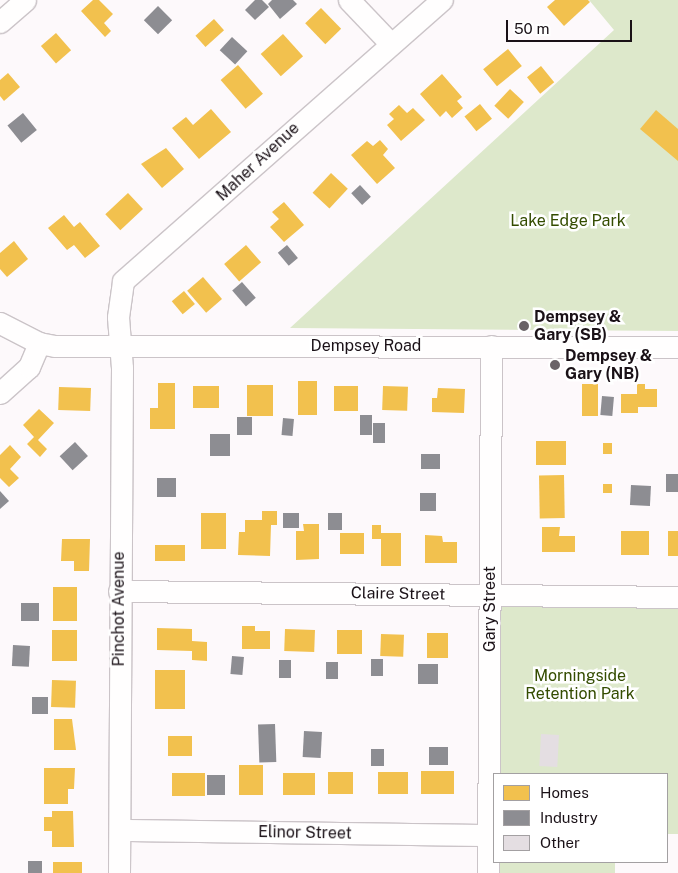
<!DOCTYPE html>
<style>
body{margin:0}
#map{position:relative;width:678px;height:873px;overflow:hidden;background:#fdf9fb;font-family:"Public Sans",sans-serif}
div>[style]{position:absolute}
.green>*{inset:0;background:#dde8cb}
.homes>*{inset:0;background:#f2c14e;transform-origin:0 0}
.industry>*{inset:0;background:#8d8d92;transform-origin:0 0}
.building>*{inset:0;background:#e4dee2;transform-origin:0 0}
.roads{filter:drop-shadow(1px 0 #cbc4c8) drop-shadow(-1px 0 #cbc4c8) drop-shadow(0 1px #cbc4c8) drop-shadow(0 -1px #cbc4c8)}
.minor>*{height:21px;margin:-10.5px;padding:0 10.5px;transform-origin:10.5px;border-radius:10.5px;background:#fffefe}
.dots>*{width:14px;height:14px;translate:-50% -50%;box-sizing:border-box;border:2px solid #fff;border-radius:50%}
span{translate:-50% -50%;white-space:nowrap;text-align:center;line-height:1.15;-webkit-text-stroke:5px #fff;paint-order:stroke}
.street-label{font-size:16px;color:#1a1117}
.park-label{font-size:16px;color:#344c00}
.poi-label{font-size:16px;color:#1a1117;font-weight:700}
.left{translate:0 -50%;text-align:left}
.legend{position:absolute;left:493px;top:773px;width:175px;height:90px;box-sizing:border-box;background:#fff;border:1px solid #a3a0a2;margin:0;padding:6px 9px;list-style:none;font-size:15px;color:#1a1117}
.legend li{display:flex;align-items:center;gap:10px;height:25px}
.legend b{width:25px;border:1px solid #a3a0a2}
.scale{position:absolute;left:506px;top:20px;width:126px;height:22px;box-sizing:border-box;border:2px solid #1a1117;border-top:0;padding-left:6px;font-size:15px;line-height:18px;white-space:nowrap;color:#1a1117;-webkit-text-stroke:4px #fff;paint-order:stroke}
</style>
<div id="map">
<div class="green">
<i style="clip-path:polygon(589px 0,678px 0,678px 331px,290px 328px,614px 30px)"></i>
<i style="clip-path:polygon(490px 595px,678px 597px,678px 834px,667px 834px,667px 774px,494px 774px,494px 862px,615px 862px,615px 873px,488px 873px)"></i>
</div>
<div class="homes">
<i style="clip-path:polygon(93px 0,99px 0,113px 14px,104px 23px,111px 31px,105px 37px,81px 11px)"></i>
<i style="clip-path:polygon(555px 0,588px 0,590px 2px,564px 26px,547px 7px)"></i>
<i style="left:321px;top:8px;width:29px;height:22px;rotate:46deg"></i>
<i style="left:214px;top:19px;width:15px;height:25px;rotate:48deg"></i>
<i style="left:56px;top:33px;width:23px;height:20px;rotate:49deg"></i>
<i style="left:283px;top:34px;width:30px;height:30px;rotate:48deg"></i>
<i style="left:508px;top:49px;width:22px;height:32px;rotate:51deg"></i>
<i style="left:238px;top:65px;width:38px;height:23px;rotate:49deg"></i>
<i style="left:541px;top:66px;width:21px;height:18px;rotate:51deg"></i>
<i style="clip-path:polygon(8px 73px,20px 87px,4px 101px,0 96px,0 80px)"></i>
<i style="clip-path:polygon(442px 74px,462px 97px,457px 101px,463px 108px,452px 118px,446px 111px,440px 117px,420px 94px)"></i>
<i style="left:510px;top:89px;width:19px;height:23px;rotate:43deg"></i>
<i style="left:480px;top:104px;width:19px;height:20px;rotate:51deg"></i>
<i style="clip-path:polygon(399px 105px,407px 113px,413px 108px,425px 120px,401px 141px,387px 125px,394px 119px,389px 114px)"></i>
<i style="clip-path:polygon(211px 109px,231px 132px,199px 159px,172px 128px,186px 117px,193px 125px)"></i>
<i style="clip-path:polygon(656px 110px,678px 129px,678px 161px,640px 129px)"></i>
<i style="clip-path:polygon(380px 140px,388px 149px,383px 155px,395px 168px,377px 184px,351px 155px,367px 141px,373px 146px)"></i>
<i style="clip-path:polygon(166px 148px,184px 169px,162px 188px,141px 164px)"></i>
<i style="left:331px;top:173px;width:23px;height:27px;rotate:43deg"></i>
<i style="left:128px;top:193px;width:22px;height:31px;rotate:47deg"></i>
<i style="clip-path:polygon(284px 202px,304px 225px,284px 242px,270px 227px,279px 219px,272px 212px)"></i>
<i style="clip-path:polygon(64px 215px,74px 227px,80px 222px,100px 246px,85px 258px,74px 245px,67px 250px,48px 228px)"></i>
<i style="clip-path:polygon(14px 241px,28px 259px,7px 277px,0 269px,0 253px)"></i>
<i style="left:246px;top:245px;width:23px;height:29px;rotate:49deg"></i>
<i style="left:203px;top:277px;width:29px;height:21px;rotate:49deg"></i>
<i style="left:184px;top:291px;width:17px;height:16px;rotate:50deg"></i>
<i style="left:298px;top:381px;width:19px;height:34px"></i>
<i style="clip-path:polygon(158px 383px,175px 383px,175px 429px,150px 429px,150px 408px,158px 408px)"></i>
<i style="left:582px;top:384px;width:16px;height:32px"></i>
<i style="clip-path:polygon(637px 384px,645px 384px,645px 389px,657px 389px,657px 407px,638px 407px,638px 413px,621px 413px,621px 394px,637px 394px)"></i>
<i style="left:247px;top:385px;width:26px;height:31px"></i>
<i style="left:193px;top:386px;width:26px;height:22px"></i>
<i style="left:334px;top:386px;width:24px;height:25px"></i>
<i style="left:383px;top:386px;width:25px;height:24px;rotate:2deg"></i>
<i style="left:59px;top:387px;width:32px;height:23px;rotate:2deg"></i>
<i style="clip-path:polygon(438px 388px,465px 389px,464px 413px,432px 412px,432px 398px,437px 398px)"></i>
<i style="clip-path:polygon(39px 409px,54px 423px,38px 440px,47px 449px,40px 457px,27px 444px,34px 437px,23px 425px)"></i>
<i style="left:536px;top:441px;width:30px;height:24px"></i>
<i style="left:603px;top:443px;width:9px;height:11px"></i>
<i style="clip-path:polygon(10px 445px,21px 457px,10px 469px,19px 478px,9px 487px,0 478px,0 455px)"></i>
<i style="left:564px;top:475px;width:43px;height:25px;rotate:89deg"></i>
<i style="left:603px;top:484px;width:9px;height:9px"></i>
<i style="clip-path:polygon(262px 511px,277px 511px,277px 525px,271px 525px,270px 556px,238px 555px,239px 532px,245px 532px,245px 520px,262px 520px)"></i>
<i style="left:201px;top:513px;width:25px;height:36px"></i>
<i style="clip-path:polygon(303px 524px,319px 524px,319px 559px,296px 560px,296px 531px,304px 531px)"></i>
<i style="clip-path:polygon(372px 525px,381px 525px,381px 533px,401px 533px,401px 566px,381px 566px,381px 539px,372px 539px)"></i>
<i style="clip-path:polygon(542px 527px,560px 527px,559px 536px,575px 536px,575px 552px,542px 552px)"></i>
<i style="left:621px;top:531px;width:28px;height:24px"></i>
<i style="left:668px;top:531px;width:10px;height:25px"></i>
<i style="left:340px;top:533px;width:24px;height:21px"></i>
<i style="clip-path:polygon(425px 535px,442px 536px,443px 542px,457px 542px,457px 563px,425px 563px)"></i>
<i style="clip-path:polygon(62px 539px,90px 539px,89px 571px,74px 571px,74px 561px,61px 561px)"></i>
<i style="left:155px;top:545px;width:30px;height:16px"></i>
<i style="left:53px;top:587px;width:24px;height:34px"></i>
<i style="clip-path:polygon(242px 626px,255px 626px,255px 631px,270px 631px,270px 649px,242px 649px)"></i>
<i style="clip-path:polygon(157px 628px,192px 629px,192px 641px,207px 642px,207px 661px,192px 660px,192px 651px,157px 650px)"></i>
<i style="left:285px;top:629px;width:30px;height:22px;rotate:2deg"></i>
<i style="left:52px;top:630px;width:25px;height:31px"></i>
<i style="left:337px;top:630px;width:25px;height:24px"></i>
<i style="left:448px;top:633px;width:25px;height:21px;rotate:90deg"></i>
<i style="left:381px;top:634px;width:23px;height:22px;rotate:2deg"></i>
<i style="left:155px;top:670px;width:30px;height:39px"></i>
<i style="left:52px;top:680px;width:24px;height:27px;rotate:2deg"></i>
<i style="clip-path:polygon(54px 719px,72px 719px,76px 750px,54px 750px)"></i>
<i style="left:192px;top:736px;width:20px;height:24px;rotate:90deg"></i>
<i style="left:263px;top:765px;width:30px;height:24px;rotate:90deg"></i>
<i style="clip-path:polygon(44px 768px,75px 768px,74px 789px,68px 789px,68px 804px,44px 804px)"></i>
<i style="left:454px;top:771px;width:23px;height:33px;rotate:90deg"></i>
<i style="left:328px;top:772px;width:25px;height:22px"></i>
<i style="left:378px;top:772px;width:30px;height:22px"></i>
<i style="left:205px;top:773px;width:23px;height:33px;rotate:90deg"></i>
<i style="left:283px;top:773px;width:32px;height:22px"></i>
<i style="clip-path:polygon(52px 811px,73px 811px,74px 847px,52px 847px,52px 831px,44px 831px,44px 817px,52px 817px)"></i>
<i style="left:53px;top:862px;width:29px;height:11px"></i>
</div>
<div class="industry">
<i style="clip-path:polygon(255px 0,262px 0,269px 7px,255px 20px,245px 10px)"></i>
<i style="clip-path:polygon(272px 0,293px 0,297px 4px,280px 19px,268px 4px)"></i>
<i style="left:158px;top:6px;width:20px;height:20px;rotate:45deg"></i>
<i style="left:232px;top:37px;width:21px;height:18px;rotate:43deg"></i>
<i style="left:23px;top:113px;width:22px;height:20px;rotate:51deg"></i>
<i style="left:360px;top:185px;width:16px;height:12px;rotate:47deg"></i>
<i style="left:287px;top:245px;width:17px;height:12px;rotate:50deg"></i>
<i style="left:242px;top:282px;width:21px;height:13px;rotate:49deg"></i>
<i style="left:602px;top:396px;width:12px;height:19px;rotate:5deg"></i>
<i style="left:360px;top:415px;width:12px;height:20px"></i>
<i style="left:237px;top:417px;width:15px;height:18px"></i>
<i style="left:283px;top:418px;width:11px;height:17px;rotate:5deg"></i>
<i style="left:373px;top:423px;width:12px;height:20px"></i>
<i style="left:210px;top:434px;width:20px;height:22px"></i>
<i style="left:75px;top:442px;width:19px;height:21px;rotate:47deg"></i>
<i style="left:421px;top:454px;width:19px;height:15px"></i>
<i style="left:666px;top:474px;width:12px;height:18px"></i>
<i style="left:157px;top:478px;width:19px;height:19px"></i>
<i style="left:631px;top:485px;width:20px;height:20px;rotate:3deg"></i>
<i style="clip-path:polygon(0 491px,9px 501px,0 509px)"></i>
<i style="left:420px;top:493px;width:16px;height:18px"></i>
<i style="left:283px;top:513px;width:16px;height:15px"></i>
<i style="left:328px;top:513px;width:14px;height:17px"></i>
<i style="left:21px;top:603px;width:18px;height:18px"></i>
<i style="left:13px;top:645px;width:17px;height:21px;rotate:3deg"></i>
<i style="left:232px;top:656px;width:12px;height:18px;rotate:5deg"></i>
<i style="left:371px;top:659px;width:12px;height:17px"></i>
<i style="left:279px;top:660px;width:12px;height:18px"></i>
<i style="left:326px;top:662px;width:12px;height:17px"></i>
<i style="left:418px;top:664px;width:20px;height:20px"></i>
<i style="left:32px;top:697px;width:16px;height:17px"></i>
<i style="left:275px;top:724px;width:38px;height:17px;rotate:88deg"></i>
<i style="left:304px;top:731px;width:18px;height:26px;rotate:3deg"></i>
<i style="left:429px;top:747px;width:19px;height:18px"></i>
<i style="left:371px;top:749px;width:13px;height:17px"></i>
<i style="left:207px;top:775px;width:18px;height:20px"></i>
<i style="left:28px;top:861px;width:14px;height:12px"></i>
</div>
<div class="building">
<i style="left:541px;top:734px;width:18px;height:32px;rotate:3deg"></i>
</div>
<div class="roads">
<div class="minor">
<i style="left:349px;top:0;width:59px;rotate:46.4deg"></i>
<i style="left:0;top:22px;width:33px;rotate:-41deg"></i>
<i style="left:0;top:323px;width:44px;rotate:27.1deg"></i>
<i style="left:39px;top:343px;width:16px;rotate:11deg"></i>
<i style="left:55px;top:346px;width:623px;rotate:0.09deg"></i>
<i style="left:0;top:393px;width:39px;rotate:-42deg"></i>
<i style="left:29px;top:367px;width:26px;rotate:-67deg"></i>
<i style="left:119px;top:591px;width:559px;rotate:0.61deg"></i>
<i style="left:121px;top:830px;width:368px;rotate:0.8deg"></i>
<i style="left:119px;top:873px;width:505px;rotate:-89.66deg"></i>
<i style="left:122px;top:368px;width:51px;rotate:-94.5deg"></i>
<i style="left:118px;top:317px;width:36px;rotate:-82deg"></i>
<i style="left:123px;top:281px;width:425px;rotate:-41.4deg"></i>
<i style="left:488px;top:873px;width:527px;rotate:-89.67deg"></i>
</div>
</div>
<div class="dots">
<i style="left:524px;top:326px;background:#696267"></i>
<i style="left:555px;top:365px;background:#696267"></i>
</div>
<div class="street-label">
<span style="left:258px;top:162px;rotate:-43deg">Maher Avenue</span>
<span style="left:366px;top:346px">Dempsey Road</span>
<span style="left:398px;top:594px;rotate:1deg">Claire Street</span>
<span style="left:119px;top:609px;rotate:-90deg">Pinchot Avenue</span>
<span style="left:490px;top:609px;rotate:-90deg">Gary Street</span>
<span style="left:305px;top:833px;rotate:1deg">Elinor Street</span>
</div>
<div class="park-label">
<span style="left:568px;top:221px">Lake Edge Park</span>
<span style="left:580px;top:685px">Morningside<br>Retention Park</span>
</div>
<div class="poi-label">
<span class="left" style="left:534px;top:326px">Dempsey &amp;<br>Gary (SB)</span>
<span class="left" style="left:565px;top:365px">Dempsey &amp;<br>Gary (NB)</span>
</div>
<ul class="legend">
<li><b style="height:14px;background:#f2c14e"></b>Homes</li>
<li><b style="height:14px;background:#8d8d92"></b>Industry</li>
<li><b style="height:14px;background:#e4dee2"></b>Other</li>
</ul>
<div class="scale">50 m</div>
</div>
